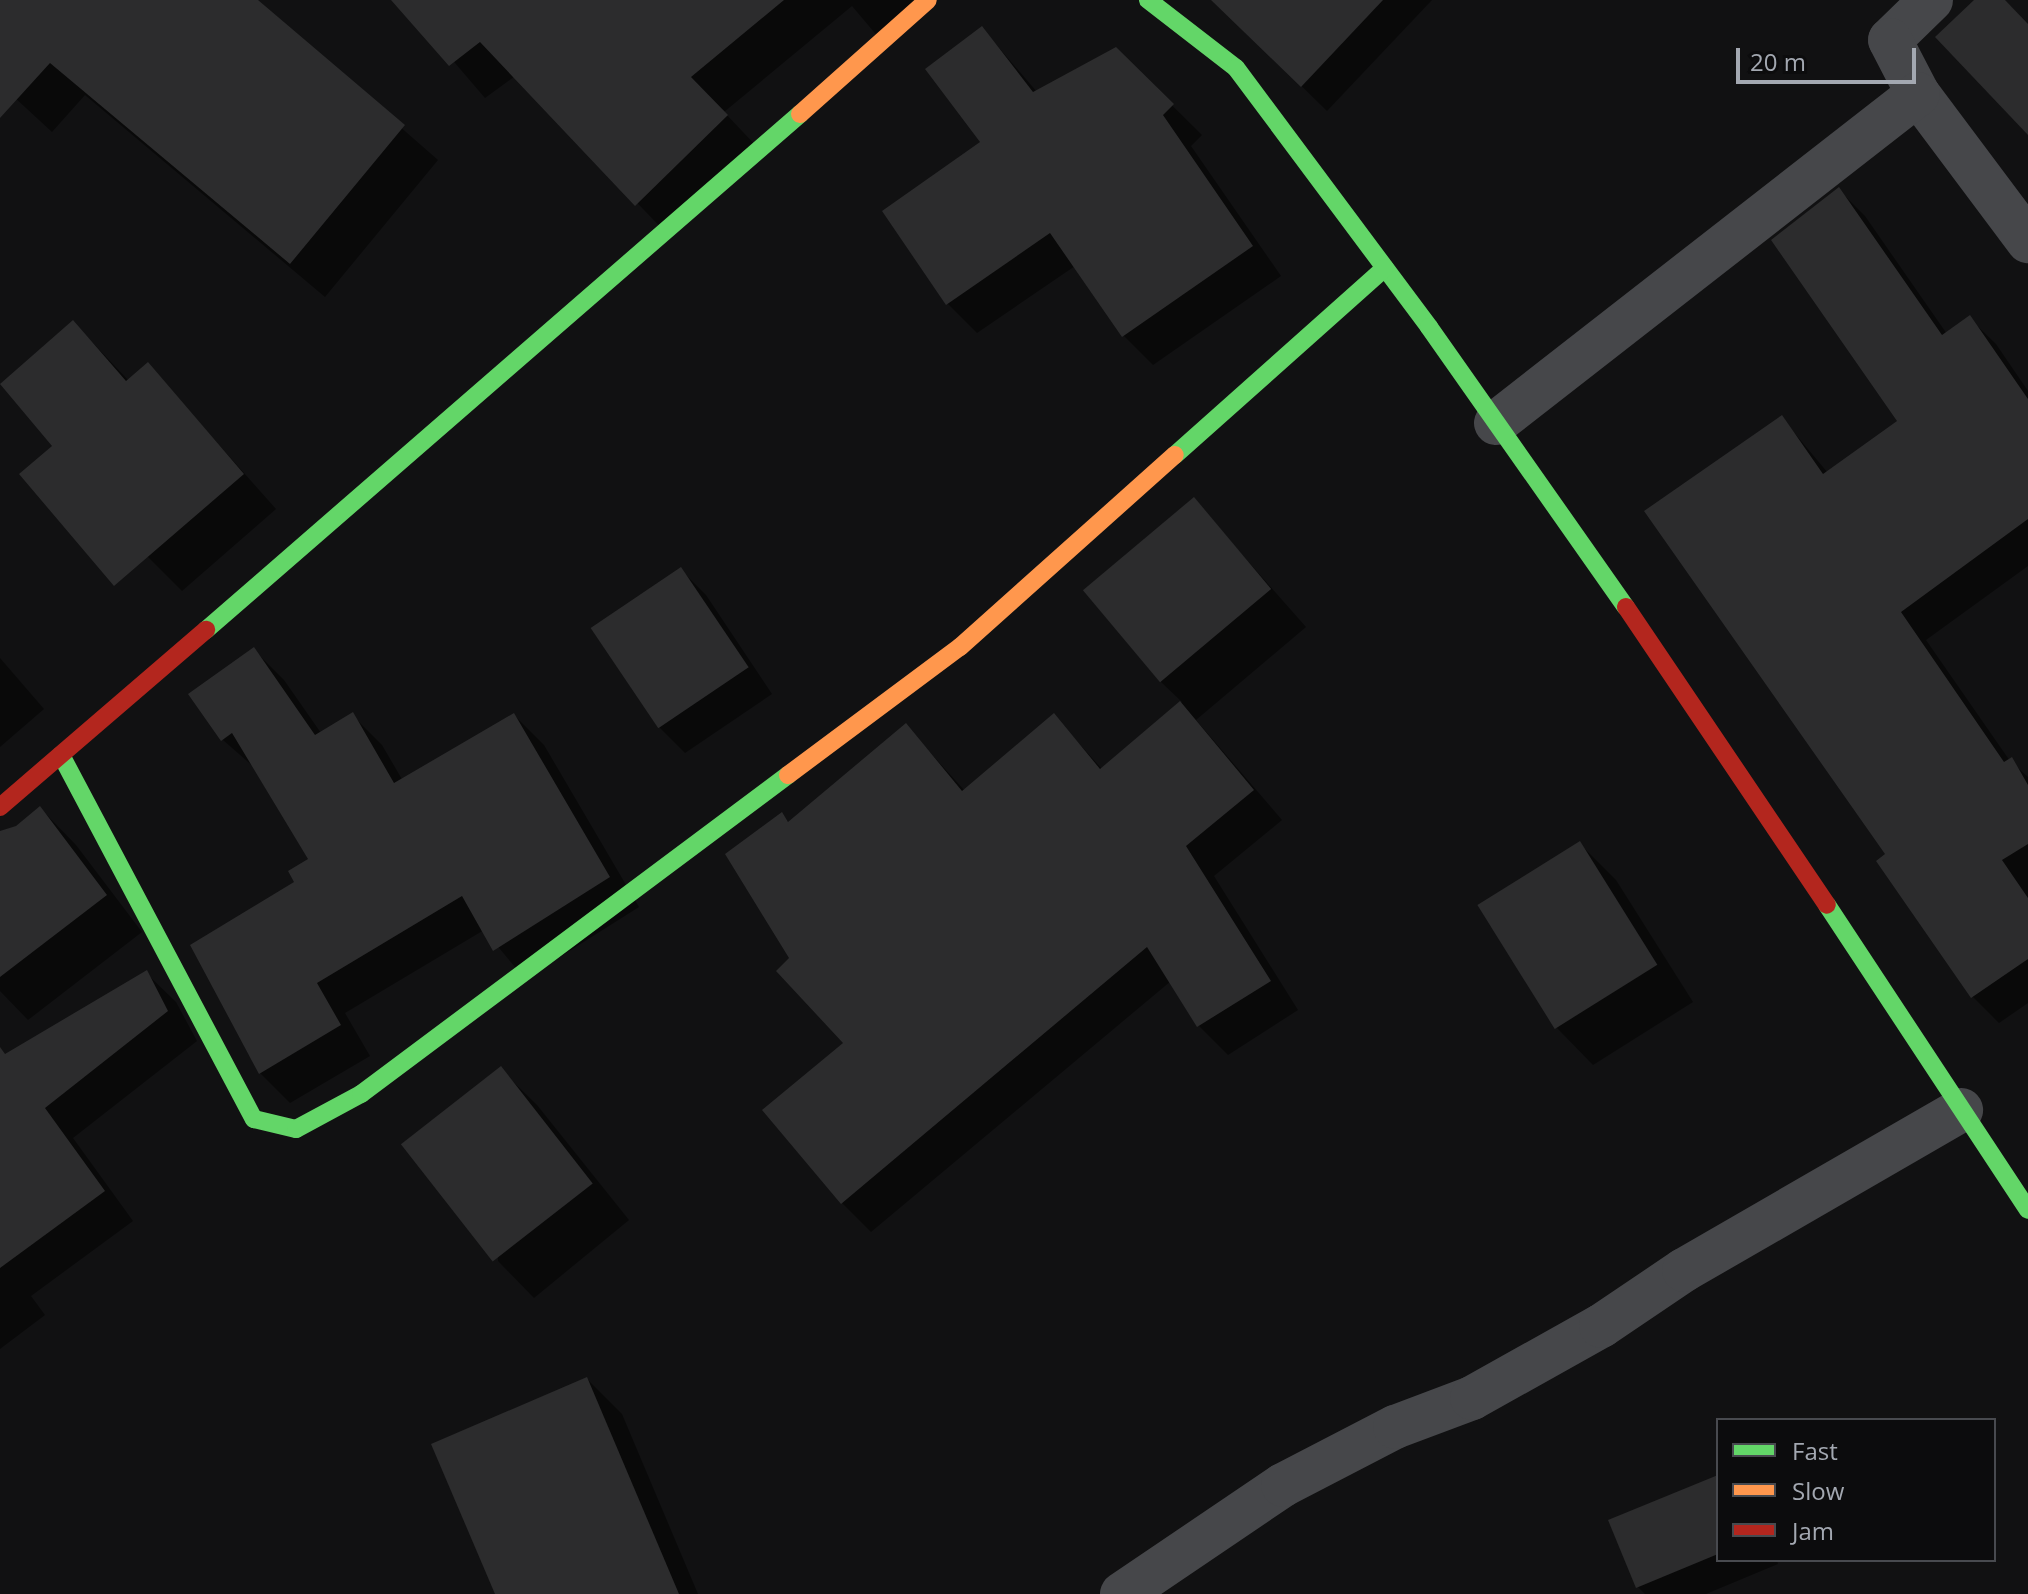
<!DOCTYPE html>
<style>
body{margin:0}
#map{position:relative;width:2028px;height:1594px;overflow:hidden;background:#111112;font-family:"Open Sans",sans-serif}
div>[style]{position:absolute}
.shadow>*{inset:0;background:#0007}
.building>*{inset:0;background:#2c2c2d;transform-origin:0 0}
.street>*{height:44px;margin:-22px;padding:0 22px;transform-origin:22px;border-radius:22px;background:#46474a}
.fast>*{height:18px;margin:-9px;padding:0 9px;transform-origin:9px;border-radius:9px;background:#63d668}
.slow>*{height:18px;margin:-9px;padding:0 9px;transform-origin:9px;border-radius:9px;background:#ff974d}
.jam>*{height:18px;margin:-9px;padding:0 9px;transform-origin:9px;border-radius:9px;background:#b3261e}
span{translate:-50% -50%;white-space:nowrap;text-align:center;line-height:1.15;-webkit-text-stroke:7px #0c0c0d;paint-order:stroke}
.legend{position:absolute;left:1716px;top:1418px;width:280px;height:144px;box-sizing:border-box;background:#0c0c0d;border:2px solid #484a4f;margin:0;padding:10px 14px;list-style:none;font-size:24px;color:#a3a8b1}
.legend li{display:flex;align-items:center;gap:16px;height:40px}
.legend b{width:40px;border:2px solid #484a4f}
.scale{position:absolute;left:1736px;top:48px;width:180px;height:36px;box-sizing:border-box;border:4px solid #a3a8b1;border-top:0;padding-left:10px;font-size:24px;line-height:28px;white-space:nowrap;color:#a3a8b1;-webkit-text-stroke:6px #0c0c0d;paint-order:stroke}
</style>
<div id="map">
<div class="shadow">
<i style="clip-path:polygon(0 0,255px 0,438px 160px,325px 297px,85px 95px,52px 132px,0 84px)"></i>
<i style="clip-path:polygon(401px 0,935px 0,885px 45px,852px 6px,724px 112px,761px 151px,671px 238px,515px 76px,485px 98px)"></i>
<i style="clip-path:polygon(1223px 0,1432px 0,1327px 111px,1244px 30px)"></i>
<i style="clip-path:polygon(982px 28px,1037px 92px,1115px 49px,1202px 135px,1191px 146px,1281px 276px,1153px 365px,1124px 336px,1075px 266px,977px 333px,948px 304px,983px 142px)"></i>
<i style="clip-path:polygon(1839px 190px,1865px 216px,1947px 334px,1969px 318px,1996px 344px,2028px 391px,2028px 566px,1926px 640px,2010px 761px,2028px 777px,2028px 1003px,1999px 1023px,1973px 997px,1879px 861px,1887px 855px,1781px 417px,1828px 473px,1900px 422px)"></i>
<i style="clip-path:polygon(73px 322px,129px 381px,148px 365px,276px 509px,182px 591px,148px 557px)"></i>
<i style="clip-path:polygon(1194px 500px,1306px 627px,1196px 720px,1282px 820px,1214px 876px,1298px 1010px,1228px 1055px,1199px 1026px,1171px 981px,871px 1232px,842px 1203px,846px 1043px,792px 959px,782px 815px,789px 823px,906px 726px,965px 791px,1054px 716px,1102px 769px,1182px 702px,1161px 682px)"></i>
<i style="clip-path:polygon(681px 570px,706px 595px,772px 694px,685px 753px,660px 728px,593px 630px)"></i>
<i style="clip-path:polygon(254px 650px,284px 680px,321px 733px,352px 715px,382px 745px,403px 781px,514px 715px,544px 745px,639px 907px,525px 979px,484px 930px,345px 1013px,370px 1056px,290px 1103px,260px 1073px,310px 860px,255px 768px,223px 740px)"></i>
<i style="clip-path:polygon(0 658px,44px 709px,0 747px)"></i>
<i style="clip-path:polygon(40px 808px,76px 845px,142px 932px,28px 1020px,0 991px,0 832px,17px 828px)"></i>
<i style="clip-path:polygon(1580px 844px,1616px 880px,1693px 1002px,1593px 1065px,1557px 1028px)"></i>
<i style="clip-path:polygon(146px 973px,176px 1002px,197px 1041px,73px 1138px,133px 1221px,31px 1296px,45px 1315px,0 1349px,0 1060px)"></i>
<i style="clip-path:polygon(500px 1069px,537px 1105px,629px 1220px,534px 1298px,498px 1261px)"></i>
<i style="clip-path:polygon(587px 1379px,622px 1414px,698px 1594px,497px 1594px)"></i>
<i style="clip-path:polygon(1718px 1478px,1718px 1560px,1777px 1560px,1778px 1564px,1706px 1594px,1645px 1594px,1638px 1587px)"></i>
</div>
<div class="building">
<i style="clip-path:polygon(0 0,258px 0,405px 125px,290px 264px,50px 63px,0 118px)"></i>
<i style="clip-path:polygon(391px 0,784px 0,691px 77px,728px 115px,635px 206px,480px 42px,449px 66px)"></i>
<i style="clip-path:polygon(1211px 0,1383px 0,1301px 87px)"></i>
<i style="clip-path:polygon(1974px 0,2005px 0,2028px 24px,2028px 135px,1935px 37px)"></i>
<i style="clip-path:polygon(982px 26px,1033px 92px,1116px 47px,1174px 104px,1163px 115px,1253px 246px,1122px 337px,1050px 233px,946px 305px,882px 211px,980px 142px,925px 69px)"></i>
<i style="clip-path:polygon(1839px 187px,1942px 335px,1970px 315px,2028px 399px,2028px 519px,1901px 612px,2004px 762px,2012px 757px,2028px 785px,2028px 844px,2002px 860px,2028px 898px,2028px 959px,1971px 998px,1876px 861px,1885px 854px,1644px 511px,1782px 415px,1823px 474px,1897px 421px,1771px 240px)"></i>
<i style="clip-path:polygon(73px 320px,126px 381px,148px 362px,244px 474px,114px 586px,19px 474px,52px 446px,0 384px)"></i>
<i style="left:1194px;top:497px;width:120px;height:145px;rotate:50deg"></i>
<i style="left:681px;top:567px;width:121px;height:109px;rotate:56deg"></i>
<i style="clip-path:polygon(254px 647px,315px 735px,353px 712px,394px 783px,514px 713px,610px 877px,493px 951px,462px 896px,317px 983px,341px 1025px,259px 1074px,190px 945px,294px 882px,288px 871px,308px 859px,232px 733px,221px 741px,188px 694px)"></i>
<i style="clip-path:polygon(1180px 701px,1254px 790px,1186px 846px,1271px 981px,1197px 1027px,1147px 947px,841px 1204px,762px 1110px,843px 1043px,776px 971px,789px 958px,725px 854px,782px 812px,788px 822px,906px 723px,962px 791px,1054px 713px,1100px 769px)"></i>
<i style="clip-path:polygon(40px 806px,107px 895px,0 977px,0 831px,16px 826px)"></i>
<i style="left:1580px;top:841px;width:146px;height:121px;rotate:58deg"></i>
<i style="clip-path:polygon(147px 970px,168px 1011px,45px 1108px,105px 1191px,0 1268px,0 1047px,5px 1054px)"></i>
<i style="left:501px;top:1066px;width:149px;height:127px;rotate:52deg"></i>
<i style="clip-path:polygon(587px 1377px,679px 1594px,495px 1594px,431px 1444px)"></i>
<i style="clip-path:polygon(1718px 1475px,1718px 1554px,1636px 1588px,1608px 1520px)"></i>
</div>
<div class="street">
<i style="left:1931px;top:0;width:57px;rotate:135.7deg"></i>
<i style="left:1890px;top:40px;width:61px;rotate:62.6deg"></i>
<i style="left:1918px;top:94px;width:184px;rotate:53.2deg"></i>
<i style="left:1496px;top:423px;width:535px;rotate:-37.94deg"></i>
<i style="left:1122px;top:1594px;width:194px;rotate:-34.1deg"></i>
<i style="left:1283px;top:1485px;width:126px;rotate:-27.4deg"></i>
<i style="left:1395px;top:1427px;width:82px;rotate:-20.6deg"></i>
<i style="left:1472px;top:1398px;width:148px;rotate:-29.2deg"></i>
<i style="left:1601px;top:1326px;width:100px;rotate:-34deg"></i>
<i style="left:1684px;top:1270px;width:320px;rotate:-30deg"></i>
</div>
<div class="fast">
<i style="left:1148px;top:0;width:111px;rotate:37.7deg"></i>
<i style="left:1236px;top:68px;width:323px;rotate:53.3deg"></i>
<i style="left:1429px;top:327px;width:342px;rotate:54.9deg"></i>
<i style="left:1175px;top:455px;width:281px;rotate:-41.7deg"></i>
<i style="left:206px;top:630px;width:787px;rotate:-40.98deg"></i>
<i style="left:61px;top:755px;width:412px;rotate:62.1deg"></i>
<i style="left:254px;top:1119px;width:43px;rotate:13.4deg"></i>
<i style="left:296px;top:1129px;width:74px;rotate:-28.3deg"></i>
<i style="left:361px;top:1094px;width:533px;rotate:-36.76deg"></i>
<i style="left:1827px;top:905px;width:365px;rotate:56.6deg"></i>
</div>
<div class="slow">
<i style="left:800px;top:114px;width:171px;rotate:-41.7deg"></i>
<i style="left:788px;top:775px;width:214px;rotate:-36.7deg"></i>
<i style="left:960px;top:647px;width:288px;rotate:-41.8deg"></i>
</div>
<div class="jam">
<i style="left:1626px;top:607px;width:359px;rotate:56deg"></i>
<i style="left:0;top:807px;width:272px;rotate:-40.7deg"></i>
</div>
<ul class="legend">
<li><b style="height:10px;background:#63d668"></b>Fast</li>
<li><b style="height:10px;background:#ff974d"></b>Slow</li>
<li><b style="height:10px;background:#b3261e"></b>Jam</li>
</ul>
<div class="scale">20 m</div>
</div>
